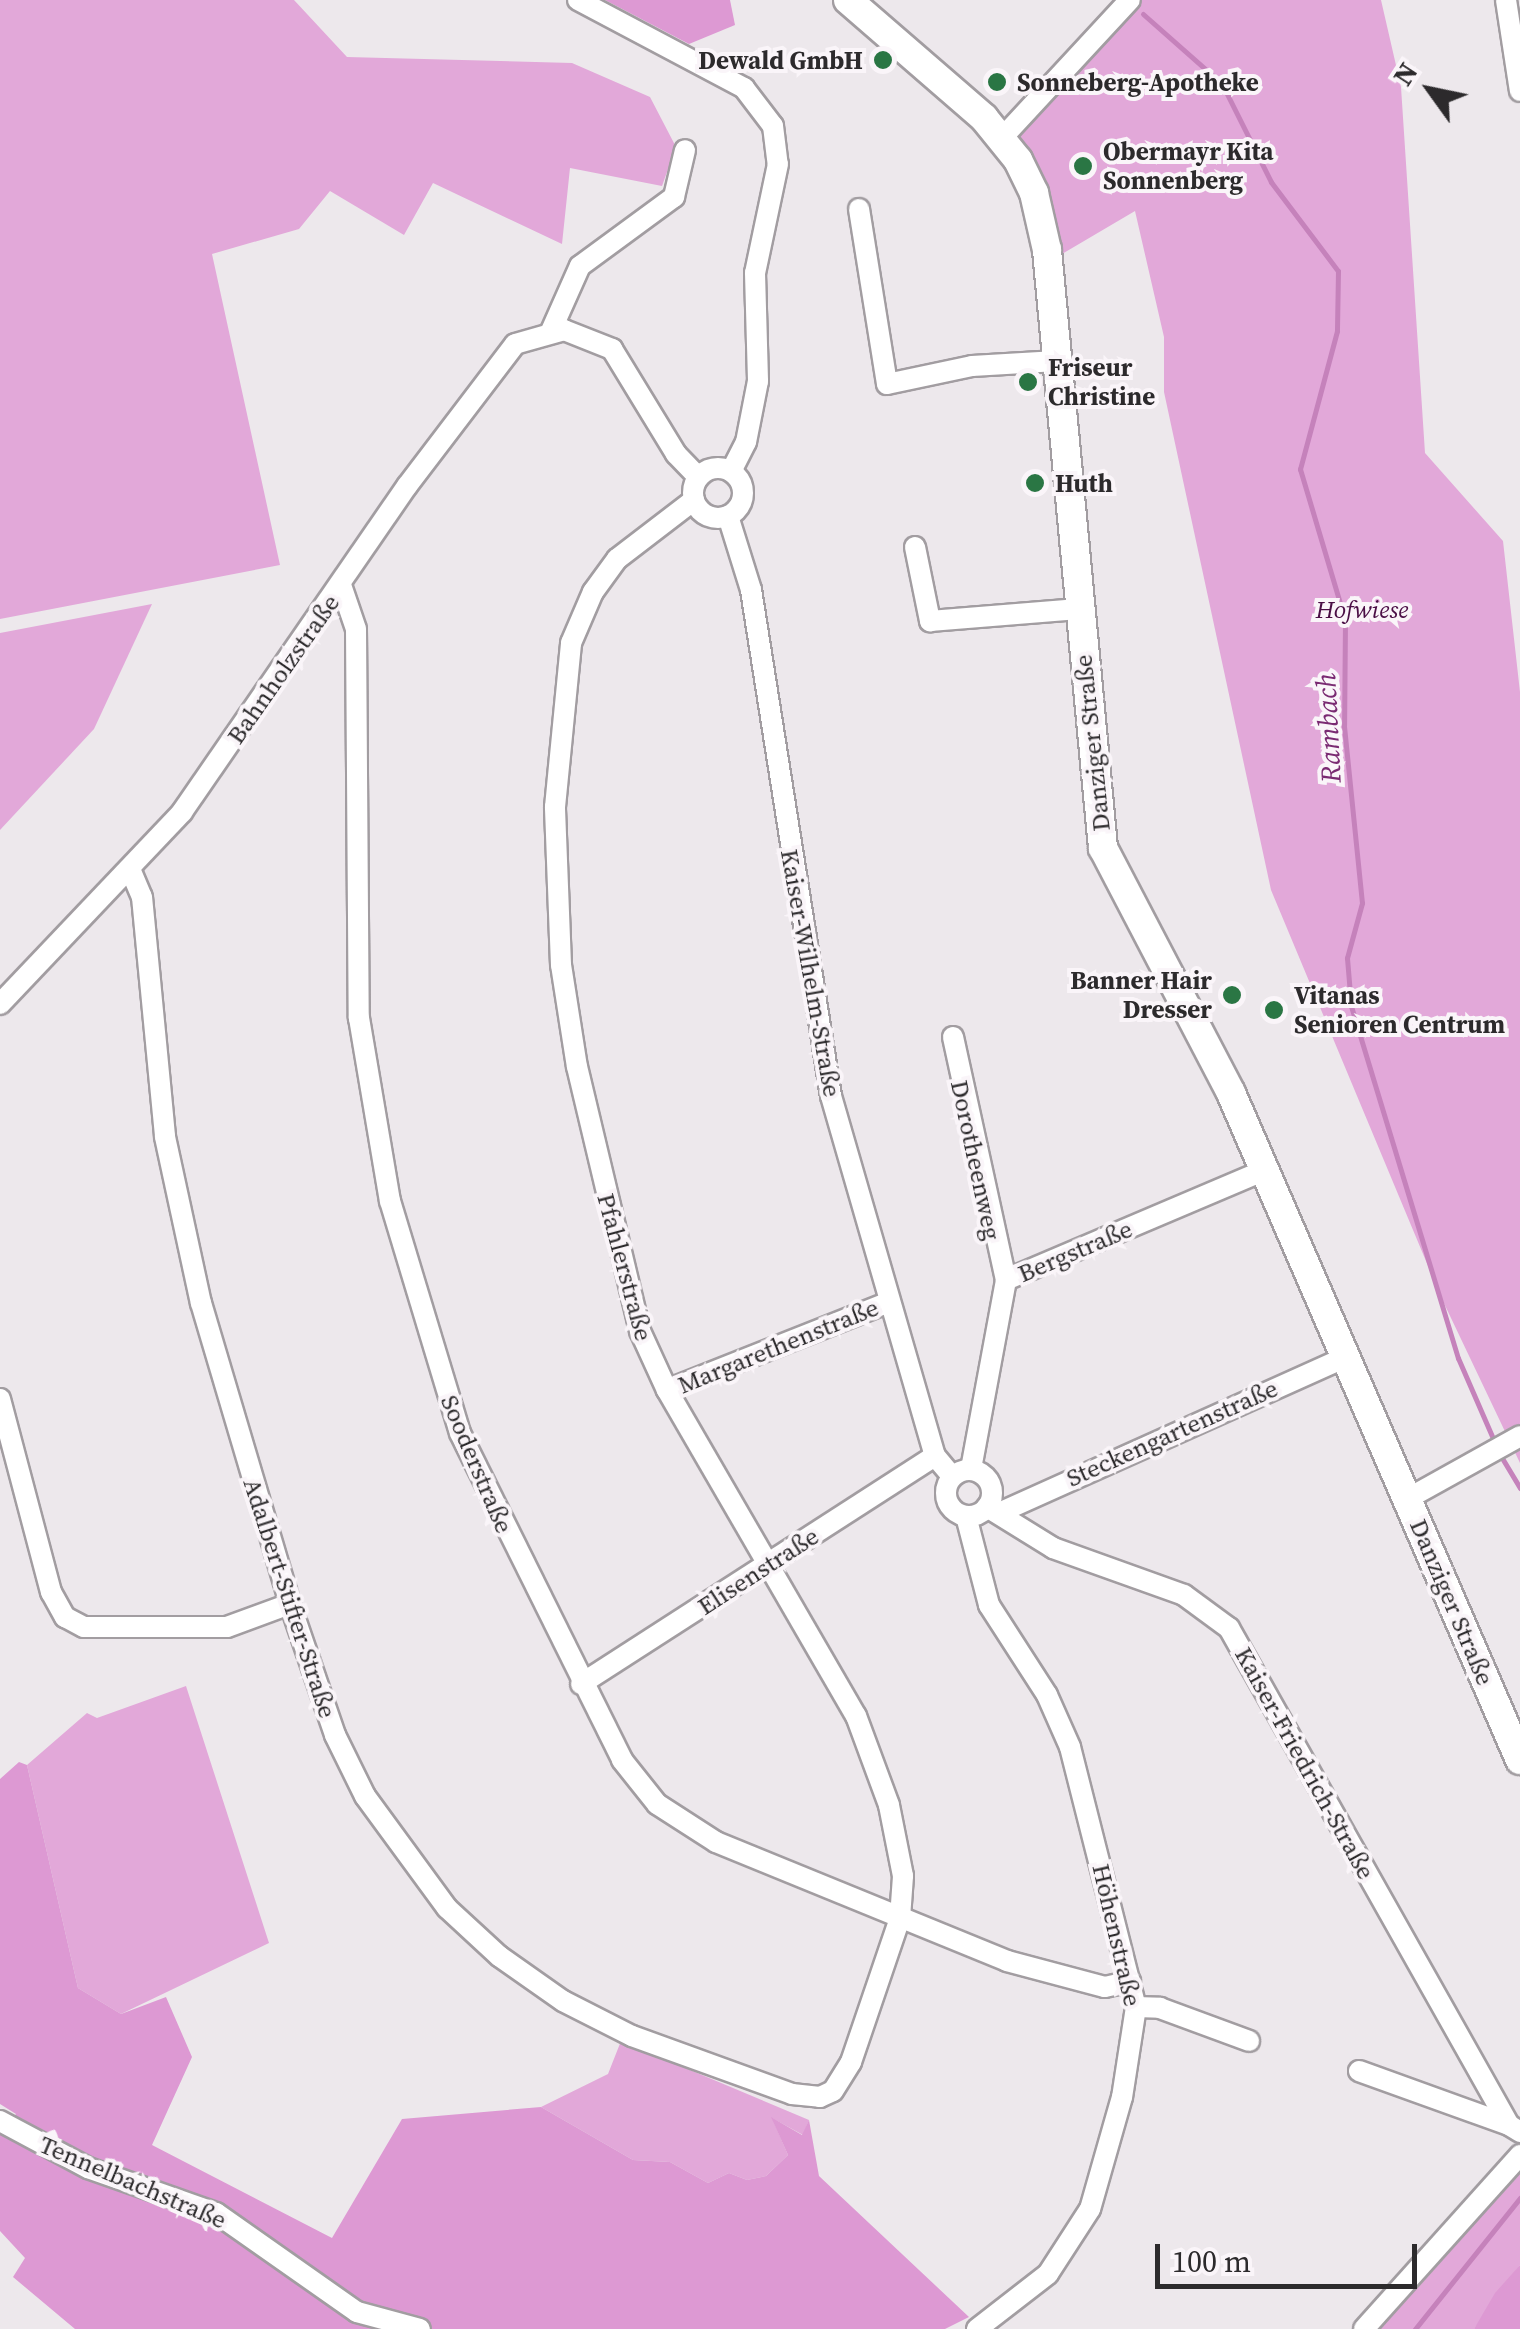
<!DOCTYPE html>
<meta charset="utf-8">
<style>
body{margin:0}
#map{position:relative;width:1520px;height:2329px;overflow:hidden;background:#ede8ec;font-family:"Source Serif 4",serif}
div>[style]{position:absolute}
.green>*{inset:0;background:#e2a8d9}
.forest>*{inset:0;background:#dd99d3}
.stream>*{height:5px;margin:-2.5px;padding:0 2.5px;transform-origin:2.5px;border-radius:2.5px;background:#c582bb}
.roads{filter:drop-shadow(2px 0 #a29da1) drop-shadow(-2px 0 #a29da1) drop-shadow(0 2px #a29da1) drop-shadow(0 -2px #a29da1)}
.street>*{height:20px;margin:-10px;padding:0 10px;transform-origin:10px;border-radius:10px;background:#fff}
.street>.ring{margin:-10px;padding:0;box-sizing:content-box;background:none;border:20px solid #fff;border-radius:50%}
.secondary>*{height:28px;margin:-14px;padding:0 14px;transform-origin:14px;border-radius:14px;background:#fff}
.dots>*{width:28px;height:28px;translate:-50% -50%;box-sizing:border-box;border:5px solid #faf5f9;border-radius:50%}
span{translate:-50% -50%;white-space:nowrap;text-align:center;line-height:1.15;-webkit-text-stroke:8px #faf5f9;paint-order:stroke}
.poi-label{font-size:25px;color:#2c2a2c;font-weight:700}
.right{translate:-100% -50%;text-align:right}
.left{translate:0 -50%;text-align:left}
.park-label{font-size:25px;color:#4a0e45;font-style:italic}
.street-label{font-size:25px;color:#2c2a2c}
.water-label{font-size:28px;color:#7a2a72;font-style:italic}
.north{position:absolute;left:1380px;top:40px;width:100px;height:100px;-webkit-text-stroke:8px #faf5f9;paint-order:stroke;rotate:303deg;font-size:28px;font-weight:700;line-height:40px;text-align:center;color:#2c2a2c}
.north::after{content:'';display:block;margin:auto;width:35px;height:45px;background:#2c2a2c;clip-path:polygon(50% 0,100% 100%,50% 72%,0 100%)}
.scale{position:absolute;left:1155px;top:2244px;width:262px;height:45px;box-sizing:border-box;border:5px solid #2c2a2c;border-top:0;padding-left:12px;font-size:30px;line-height:35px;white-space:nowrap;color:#2c2a2c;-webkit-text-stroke:8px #faf5f9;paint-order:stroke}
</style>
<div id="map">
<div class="green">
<i style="clip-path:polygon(0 0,294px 0,347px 57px,572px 63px,650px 97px,676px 147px,662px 186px,570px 168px,562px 244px,433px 183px,404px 235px,330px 191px,299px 229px,212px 254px,280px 565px,0 619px)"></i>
<i style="clip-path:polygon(1128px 0,1381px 0,1401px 87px,1425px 453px,1503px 541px,1520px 692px,1520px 1463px,1441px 1297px,1271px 890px,1164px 392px,1164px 337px,1135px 211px,1062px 254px,1016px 133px)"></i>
<i style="clip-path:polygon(152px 604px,94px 729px,0 830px,0 633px)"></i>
<i style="clip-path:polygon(186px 1686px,269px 1943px,121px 2014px,78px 1988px,27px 1765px,87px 1713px,97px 1718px)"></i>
<i style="clip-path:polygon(621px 2041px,809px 2120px,803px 2135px,772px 2118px,788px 2155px,766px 2176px,747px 2180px,729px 2173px,708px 2183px,670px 2162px,633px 2160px,541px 2107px,608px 2074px)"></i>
<i style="clip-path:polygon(1520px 2155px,1520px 2265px,1474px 2329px,1364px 2329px)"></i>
</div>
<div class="forest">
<i style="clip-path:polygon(605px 0,730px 0,735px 25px,689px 44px)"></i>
<i style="clip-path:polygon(19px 1762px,27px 1765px,78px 1988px,121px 2014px,166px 1997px,192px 2057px,152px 2145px,332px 2238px,402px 2119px,541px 2107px,633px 2160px,670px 2162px,708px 2183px,729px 2173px,747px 2180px,766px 2176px,788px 2155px,771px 2117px,802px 2135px,809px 2120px,819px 2176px,969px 2317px,945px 2329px,75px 2329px,13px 2277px,25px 2258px,0 2231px,0 2132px,16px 2114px,0 2104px,0 1779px)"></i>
<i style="clip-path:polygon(1520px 2265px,1520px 2329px,1474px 2329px,1495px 2293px)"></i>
</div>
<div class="stream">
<i style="left:1143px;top:14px;width:106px;rotate:41.5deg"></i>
<i style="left:1222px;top:84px;width:110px;rotate:63.4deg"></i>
<i style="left:1271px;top:182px;width:111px;rotate:53deg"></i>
<i style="left:1338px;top:271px;width:60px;rotate:91deg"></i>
<i style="left:1337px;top:331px;width:143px;rotate:105deg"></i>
<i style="left:1300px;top:469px;width:158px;rotate:73.4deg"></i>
<i style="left:1345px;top:620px;width:106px;rotate:90.5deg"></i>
<i style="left:1344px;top:726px;width:178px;rotate:84.2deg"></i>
<i style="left:1362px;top:903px;width:57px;rotate:105.3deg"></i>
<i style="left:1347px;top:958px;width:48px;rotate:85.2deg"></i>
<i style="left:1351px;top:1006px;width:368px;rotate:73.1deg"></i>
<i style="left:1458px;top:1358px;width:93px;rotate:66.5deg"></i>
<i style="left:1499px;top:1453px;width:41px;rotate:59deg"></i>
<i style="left:1415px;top:2329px;width:168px;rotate:-51.3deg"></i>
</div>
<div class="roads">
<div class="street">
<i style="left:578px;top:0;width:188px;rotate:27.9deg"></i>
<i style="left:744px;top:88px;width:48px;rotate:52.7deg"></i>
<i style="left:773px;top:126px;width:38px;rotate:83deg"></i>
<i style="left:778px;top:164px;width:111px;rotate:101.9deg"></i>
<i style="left:755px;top:273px;width:108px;rotate:88.4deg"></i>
<i style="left:758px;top:381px;width:62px;rotate:101.1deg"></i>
<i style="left:746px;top:442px;width:33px;rotate:117deg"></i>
<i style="left:1506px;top:0;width:92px;rotate:81.3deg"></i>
<i style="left:1002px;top:138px;width:188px;rotate:-47.2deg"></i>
<i style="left:859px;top:209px;width:177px;rotate:80.9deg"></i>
<i style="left:887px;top:384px;width:87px;rotate:-12deg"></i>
<i style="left:972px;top:366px;width:85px;rotate:-3.4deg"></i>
<i style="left:551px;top:331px;width:71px;rotate:-66deg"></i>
<i style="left:580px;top:266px;width:117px;rotate:-36.3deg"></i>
<i style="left:674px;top:197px;width:48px;rotate:-76.8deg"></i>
<i class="ring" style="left:693px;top:468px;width:30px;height:30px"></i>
<i style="left:728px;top:516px;width:77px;rotate:72.7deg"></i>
<i style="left:751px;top:590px;width:512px;rotate:81.02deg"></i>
<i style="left:831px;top:1096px;width:375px;rotate:73.9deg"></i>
<i style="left:935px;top:1456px;width:26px;rotate:50deg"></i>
<i style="left:915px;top:547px;width:76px;rotate:78.5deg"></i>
<i style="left:930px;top:621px;width:149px;rotate:-4.6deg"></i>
<i style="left:341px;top:585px;width:46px;rotate:71.2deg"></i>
<i style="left:356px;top:629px;width:389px;rotate:89.6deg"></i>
<i style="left:359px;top:1018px;width:186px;rotate:80.4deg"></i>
<i style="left:390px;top:1201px;width:242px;rotate:73.2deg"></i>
<i style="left:460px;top:1433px;width:365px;rotate:63.6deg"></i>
<i style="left:622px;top:1760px;width:56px;rotate:51.5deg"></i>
<i style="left:657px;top:1804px;width:70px;rotate:32.8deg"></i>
<i style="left:716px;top:1842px;width:314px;rotate:22.2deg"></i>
<i style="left:1007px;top:1961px;width:101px;rotate:14.9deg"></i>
<i style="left:1105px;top:1987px;width:26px;rotate:-13deg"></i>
<i style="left:130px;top:869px;width:30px;rotate:67deg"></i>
<i style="left:142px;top:897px;width:241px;rotate:84.5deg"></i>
<i style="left:165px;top:1137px;width:170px;rotate:77.8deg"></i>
<i style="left:201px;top:1303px;width:314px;rotate:73.5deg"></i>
<i style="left:290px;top:1604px;width:139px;rotate:71deg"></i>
<i style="left:335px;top:1735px;width:68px;rotate:63.8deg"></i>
<i style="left:365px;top:1796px;width:139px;rotate:53.8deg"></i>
<i style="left:447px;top:1908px;width:71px;rotate:42.7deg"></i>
<i style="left:499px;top:1956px;width:78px;rotate:35.1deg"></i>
<i style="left:563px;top:2001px;width:77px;rotate:26.9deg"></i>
<i style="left:632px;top:2036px;width:170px;rotate:19.9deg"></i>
<i style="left:792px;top:2094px;width:28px;rotate:6deg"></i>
<i style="left:820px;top:2097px;width:14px;rotate:-25deg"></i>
<i style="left:833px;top:2091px;width:34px;rotate:-58deg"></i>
<i style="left:851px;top:2062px;width:152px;rotate:-71.2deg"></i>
<i style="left:900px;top:1918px;width:42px;rotate:-85.9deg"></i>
<i style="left:903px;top:1876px;width:72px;rotate:-101.2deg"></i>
<i style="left:889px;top:1805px;width:95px;rotate:-110.3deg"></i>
<i style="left:856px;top:1716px;width:377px;rotate:-120.1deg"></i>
<i style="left:667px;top:1390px;width:65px;rotate:-114.6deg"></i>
<i style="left:640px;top:1331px;width:271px;rotate:-103.4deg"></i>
<i style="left:577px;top:1067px;width:103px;rotate:-98.9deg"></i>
<i style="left:561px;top:965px;width:158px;rotate:-92.2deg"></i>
<i style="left:555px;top:807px;width:165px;rotate:-84.4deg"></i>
<i style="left:571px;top:643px;width:56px;rotate:-66.7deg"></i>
<i style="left:593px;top:592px;width:41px;rotate:-54deg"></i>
<i style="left:617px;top:559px;width:97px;rotate:-37.5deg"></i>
<i style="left:0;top:1004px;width:265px;rotate:-46.5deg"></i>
<i style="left:182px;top:812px;width:396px;rotate:-55.4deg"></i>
<i style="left:407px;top:486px;width:178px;rotate:-52.7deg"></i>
<i style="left:515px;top:344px;width:51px;rotate:-15.9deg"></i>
<i style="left:564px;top:330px;width:52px;rotate:21.6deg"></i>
<i style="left:612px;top:349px;width:123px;rotate:58.6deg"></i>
<i style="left:676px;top:454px;width:32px;rotate:46deg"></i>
<i style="left:953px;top:1037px;width:249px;rotate:77.7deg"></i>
<i style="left:667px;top:1390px;width:239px;rotate:-21.6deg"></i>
<i style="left:0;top:1399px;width:200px;rotate:75.2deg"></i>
<i style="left:51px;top:1592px;width:29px;rotate:61deg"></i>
<i style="left:65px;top:1617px;width:21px;rotate:28deg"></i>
<i style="left:84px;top:1627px;width:143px"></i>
<i style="left:227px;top:1627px;width:67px;rotate:-20.1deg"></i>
<i style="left:971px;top:1469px;width:192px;rotate:-79.5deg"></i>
<i style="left:1006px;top:1280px;width:281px;rotate:-23deg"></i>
<i class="ring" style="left:946px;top:1470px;width:26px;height:26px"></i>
<i style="left:1407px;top:1499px;width:129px;rotate:-29.1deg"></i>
<i style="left:987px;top:1507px;width:78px;rotate:31.8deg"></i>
<i style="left:1053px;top:1548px;width:139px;rotate:19.7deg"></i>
<i style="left:1184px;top:1595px;width:56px;rotate:36.3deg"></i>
<i style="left:1229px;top:1628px;width:570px;rotate:60.6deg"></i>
<i style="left:1509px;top:2125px;width:13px;rotate:32deg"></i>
<i style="left:1001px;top:1512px;width:378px;rotate:-24.2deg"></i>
<i style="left:966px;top:1516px;width:92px;rotate:75.5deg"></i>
<i style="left:989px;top:1605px;width:107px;rotate:57.2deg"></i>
<i style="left:1047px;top:1695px;width:57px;rotate:66.1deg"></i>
<i style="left:1070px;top:1747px;width:268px;rotate:75.8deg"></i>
<i style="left:1136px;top:2007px;width:91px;rotate:98.8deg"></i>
<i style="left:1122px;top:2097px;width:116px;rotate:105.9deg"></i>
<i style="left:1090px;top:2209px;width:77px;rotate:122.9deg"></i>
<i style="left:1048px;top:2274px;width:90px;rotate:142.2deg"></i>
<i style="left:581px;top:1684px;width:421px;rotate:-32.8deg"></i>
<i style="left:1136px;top:2007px;width:24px;rotate:2deg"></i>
<i style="left:1160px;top:2008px;width:95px;rotate:20.3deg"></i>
<i style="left:1359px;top:2071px;width:159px;rotate:19.8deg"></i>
<i style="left:0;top:2121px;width:100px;rotate:28.1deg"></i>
<i style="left:88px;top:2168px;width:136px;rotate:19.4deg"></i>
<i style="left:216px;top:2213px;width:172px;rotate:35.1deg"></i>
<i style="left:357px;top:2312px;width:65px;rotate:15.1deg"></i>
<i style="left:1364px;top:2329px;width:234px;rotate:-48.1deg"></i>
</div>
<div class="secondary">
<i style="left:848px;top:0;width:180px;rotate:40.9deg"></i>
<i style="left:984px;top:118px;width:54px;rotate:51deg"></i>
<i style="left:1018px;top:160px;width:37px;rotate:64deg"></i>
<i style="left:1034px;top:193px;width:58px;rotate:77.2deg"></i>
<i style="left:1047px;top:250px;width:601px;rotate:84.65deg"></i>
<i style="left:1103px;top:848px;width:276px;rotate:62.4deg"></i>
<i style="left:1231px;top:1093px;width:727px;rotate:66.57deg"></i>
</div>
</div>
<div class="dots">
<i style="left:883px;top:60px;background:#2a7644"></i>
<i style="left:997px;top:82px;background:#2a7644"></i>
<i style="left:1083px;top:166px;background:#2a7644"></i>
<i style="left:1028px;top:382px;background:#2a7644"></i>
<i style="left:1035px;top:483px;background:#2a7644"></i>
<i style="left:1232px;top:995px;background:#2a7644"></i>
<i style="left:1274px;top:1010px;background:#2a7644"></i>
</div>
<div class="poi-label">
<span class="right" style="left:863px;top:60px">Dewald GmbH</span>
<span class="left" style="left:1017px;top:82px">Sonneberg-Apotheke</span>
<span class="left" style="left:1103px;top:166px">Obermayr Kita<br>Sonnenberg</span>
<span class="left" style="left:1048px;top:382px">Friseur<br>Christine</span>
<span class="left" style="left:1055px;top:483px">Huth</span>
<span class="right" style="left:1212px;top:995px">Banner Hair<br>Dresser</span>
<span class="left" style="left:1294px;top:1010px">Vitanas<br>Senioren Centrum</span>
</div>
<div class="park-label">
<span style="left:1362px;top:609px">Hofwiese</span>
</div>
<div class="street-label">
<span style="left:283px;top:669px;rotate:-55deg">Bahnholzstraße</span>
<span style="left:1092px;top:743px;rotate:-96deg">Danziger Straße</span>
<span style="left:811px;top:973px;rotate:80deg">Kaiser-Wilhelm-Straße</span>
<span style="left:976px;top:1160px;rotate:78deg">Dorotheenweg</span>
<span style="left:1075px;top:1251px;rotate:-23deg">Bergstraße</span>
<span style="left:625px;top:1267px;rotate:75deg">Pfahlerstraße</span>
<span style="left:778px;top:1346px;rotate:-22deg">Margarethenstraße</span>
<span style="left:1172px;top:1433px;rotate:-24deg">Steckengartenstraße</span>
<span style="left:477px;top:1464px;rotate:67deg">Sooderstraße</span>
<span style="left:758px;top:1571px;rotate:-33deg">Elisenstraße</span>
<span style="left:290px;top:1598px;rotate:72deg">Adalbert-Stifter-Straße</span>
<span style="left:1452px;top:1602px;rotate:67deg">Danziger Straße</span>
<span style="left:1305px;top:1763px;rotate:61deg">Kaiser-Friedrich-Straße</span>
<span style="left:1117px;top:1935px;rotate:77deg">Höhenstraße</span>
<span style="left:133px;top:2182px;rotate:23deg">Tennelbachstraße</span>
</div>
<div class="water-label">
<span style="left:1328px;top:728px;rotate:-93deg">Rambach</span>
</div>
<div class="north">N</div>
<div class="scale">100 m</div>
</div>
